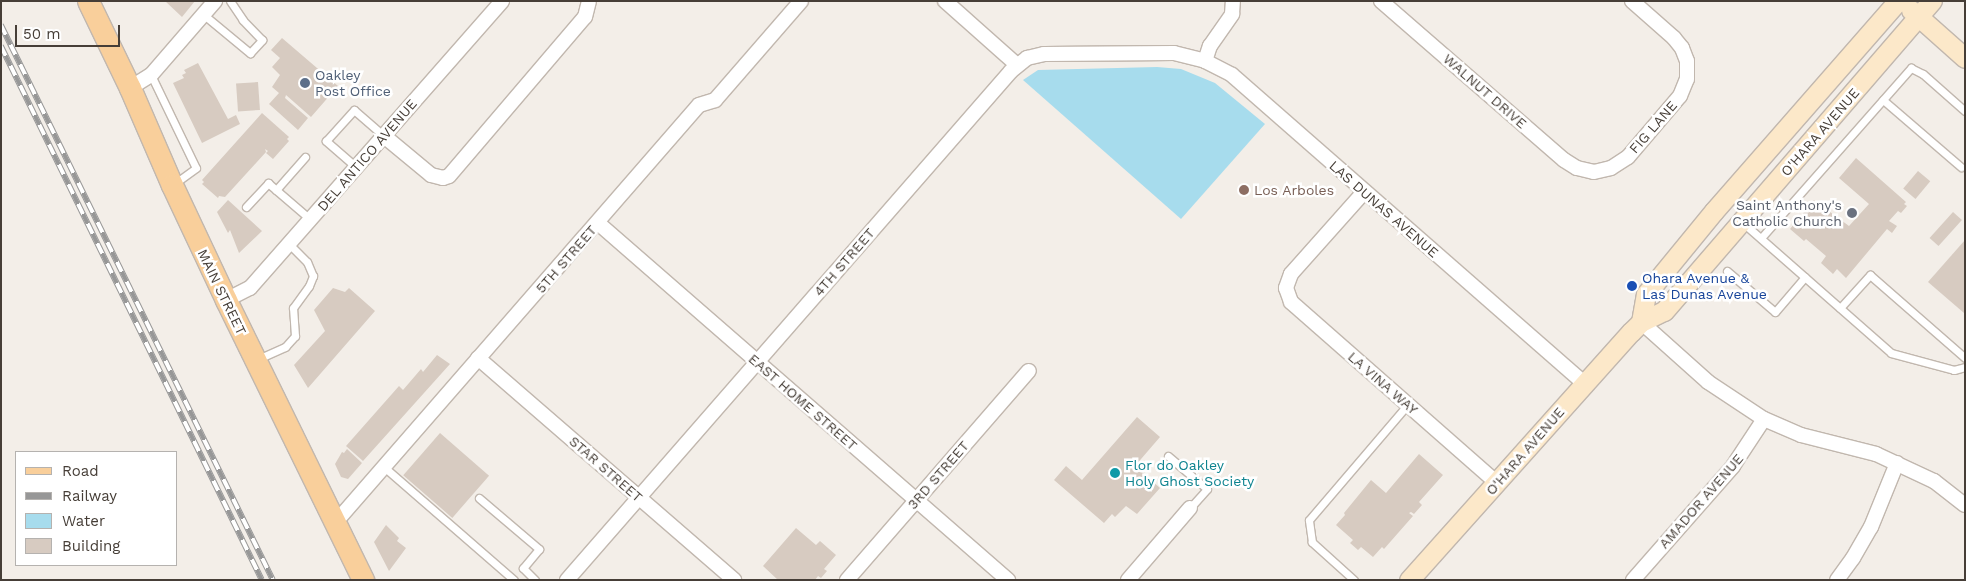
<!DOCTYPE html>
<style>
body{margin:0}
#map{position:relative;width:1966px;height:581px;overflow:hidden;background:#f3eee8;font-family:"Work Sans",sans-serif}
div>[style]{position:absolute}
.water>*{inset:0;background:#a7dced}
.building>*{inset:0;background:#d7cbc1;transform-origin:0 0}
.roads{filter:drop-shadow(1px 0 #c1b7ae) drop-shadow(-1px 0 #c1b7ae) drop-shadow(0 1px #c1b7ae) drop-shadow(0 -1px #c1b7ae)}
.lane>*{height:7px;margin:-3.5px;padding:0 3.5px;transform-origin:3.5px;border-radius:3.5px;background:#fff}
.street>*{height:14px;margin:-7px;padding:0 7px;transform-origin:7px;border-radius:7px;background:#fff}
.secondary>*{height:19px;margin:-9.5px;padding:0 9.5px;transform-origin:9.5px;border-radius:9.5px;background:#fce8c9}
.primary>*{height:21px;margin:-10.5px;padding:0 10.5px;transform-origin:10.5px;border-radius:10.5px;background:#f9cf9b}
.rail>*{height:5.5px;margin-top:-2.75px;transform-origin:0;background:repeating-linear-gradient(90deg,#fff 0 11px,#979797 0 22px);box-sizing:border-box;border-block:1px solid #979797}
.dots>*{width:14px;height:14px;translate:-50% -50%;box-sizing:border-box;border:2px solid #fff;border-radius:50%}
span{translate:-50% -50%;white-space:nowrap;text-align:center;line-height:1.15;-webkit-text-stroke:5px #fff;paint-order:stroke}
.service-label{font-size:14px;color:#4e5e75}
.left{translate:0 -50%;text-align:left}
.street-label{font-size:14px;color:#463e37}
.education-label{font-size:14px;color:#785e54}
.worship-label{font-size:14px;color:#5b616d}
.right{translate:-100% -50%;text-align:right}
.transit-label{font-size:14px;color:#164399}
.culture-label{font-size:14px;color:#0d838f}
.frame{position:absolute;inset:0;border:2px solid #463e37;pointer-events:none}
.legend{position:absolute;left:15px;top:451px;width:162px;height:115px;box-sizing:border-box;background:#fff;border:1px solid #b5b2af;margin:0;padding:6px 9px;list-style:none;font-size:15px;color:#463e37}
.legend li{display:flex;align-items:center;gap:10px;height:25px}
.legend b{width:25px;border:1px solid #b5b2af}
.scale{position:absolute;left:15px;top:25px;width:105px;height:22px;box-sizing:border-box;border:2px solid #463e37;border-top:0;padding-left:6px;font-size:15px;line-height:18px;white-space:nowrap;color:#463e37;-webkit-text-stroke:4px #fff;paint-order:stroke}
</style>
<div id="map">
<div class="water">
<i style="clip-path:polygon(1157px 67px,1181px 69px,1215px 83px,1265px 124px,1181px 219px,1023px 80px,1038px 70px)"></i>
</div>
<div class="building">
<i style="clip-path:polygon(165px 1px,195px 1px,182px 17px)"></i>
<i style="clip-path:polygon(282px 38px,338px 86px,311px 117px,286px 95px,285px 98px,308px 118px,298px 130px,269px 104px,279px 93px,272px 87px,280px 75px,272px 67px,280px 58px,271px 50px)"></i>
<i style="clip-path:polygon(198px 63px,228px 119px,236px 115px,240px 124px,202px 143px,173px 83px,184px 78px,182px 75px,186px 73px,184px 70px)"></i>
<i style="left:258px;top:82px;width:28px;height:22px;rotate:86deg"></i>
<i style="clip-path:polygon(262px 113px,289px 137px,287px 139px,289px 141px,273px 159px,266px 153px,268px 151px,265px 149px,266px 152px,225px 197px,219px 196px,218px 198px,202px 184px,204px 182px,202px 180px)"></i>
<i style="clip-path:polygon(1856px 158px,1906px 202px,1904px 204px,1907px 206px,1901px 213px,1898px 211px,1889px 221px,1897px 226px,1892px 233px,1887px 229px,1846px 278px,1837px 269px,1833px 274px,1821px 263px,1826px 256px,1806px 239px,1804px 241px,1790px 229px,1814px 200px,1849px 226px,1869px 204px,1839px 178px)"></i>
<i style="left:1918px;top:171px;width:16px;height:23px;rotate:40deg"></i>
<i style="clip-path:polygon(228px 200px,262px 231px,239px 253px,230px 230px,228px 233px,217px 212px)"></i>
<i style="left:1953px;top:212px;width:12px;height:35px;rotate:42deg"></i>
<i style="clip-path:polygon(1965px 240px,1965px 312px,1964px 313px,1928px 282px)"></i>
<i style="clip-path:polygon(333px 288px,345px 292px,349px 288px,375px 311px,308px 388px,294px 365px,325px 331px,314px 310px)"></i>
<i style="clip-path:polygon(437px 355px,450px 364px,363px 461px,346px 446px,399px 386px,403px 390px,421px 369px,423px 372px)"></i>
<i style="clip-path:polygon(1137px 417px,1160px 437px,1135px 466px,1160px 488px,1137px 514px,1126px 506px,1115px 517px,1112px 514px,1104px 523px,1054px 480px,1066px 466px,1082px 480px)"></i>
<i style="left:440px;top:433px;width:65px;height:56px;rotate:41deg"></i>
<i style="clip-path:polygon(347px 449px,362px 463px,348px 479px,341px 477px,335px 464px,342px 452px,344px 453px)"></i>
<i style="clip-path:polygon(1419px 454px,1443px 475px,1419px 502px,1422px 505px,1414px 514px,1411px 512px,1409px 513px,1413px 516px,1384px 549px,1382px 547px,1373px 557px,1361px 547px,1358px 550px,1350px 543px,1353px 540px,1336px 525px,1345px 515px,1344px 513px,1371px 480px,1386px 493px)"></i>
<i style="clip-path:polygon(386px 525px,399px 538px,397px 541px,406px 548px,389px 571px,374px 542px)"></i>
<i style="clip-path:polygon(796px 528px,816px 545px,820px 541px,836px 555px,824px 569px,827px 571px,821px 578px,818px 576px,815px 580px,778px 580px,763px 566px)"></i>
</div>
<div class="roads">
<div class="lane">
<i style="left:204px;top:15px;width:60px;rotate:39.6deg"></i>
<i style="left:250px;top:53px;width:18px;rotate:-47deg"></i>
<i style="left:262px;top:40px;width:28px;rotate:-134deg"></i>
<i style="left:243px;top:20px;width:23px;rotate:-124deg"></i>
<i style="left:151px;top:75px;width:103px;rotate:64.2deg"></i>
<i style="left:196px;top:168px;width:26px;rotate:144deg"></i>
<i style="left:1883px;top:100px;width:103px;rotate:40.7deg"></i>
<i style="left:356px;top:167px;width:40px;rotate:-139deg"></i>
<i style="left:326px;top:141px;width:42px;rotate:-47.9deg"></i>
<i style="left:354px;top:110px;width:40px;rotate:41deg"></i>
<i style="left:276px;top:190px;width:44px;rotate:-48.7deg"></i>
<i style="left:246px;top:207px;width:33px;rotate:-47deg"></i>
<i style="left:268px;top:183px;width:57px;rotate:40.7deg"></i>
<i style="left:1742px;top:222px;width:198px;rotate:41.3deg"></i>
<i style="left:1891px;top:353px;width:65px;rotate:15.1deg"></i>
<i style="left:1954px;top:370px;width:11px;rotate:-15deg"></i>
<i style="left:1761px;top:238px;width:227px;rotate:-48.6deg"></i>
<i style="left:1911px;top:68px;width:13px;rotate:27deg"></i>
<i style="left:1923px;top:74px;width:56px;rotate:41.4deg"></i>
<i style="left:1727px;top:271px;width:63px;rotate:40.5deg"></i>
<i style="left:1775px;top:312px;width:46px;rotate:-49.4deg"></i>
<i style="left:1840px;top:308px;width:45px;rotate:-47.7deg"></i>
<i style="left:1870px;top:275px;width:126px;rotate:41.1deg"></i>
<i style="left:258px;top:359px;width:30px;rotate:-24deg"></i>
<i style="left:285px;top:347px;width:15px;rotate:-48deg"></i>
<i style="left:295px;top:336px;width:28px;rotate:-94deg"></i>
<i style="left:293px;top:308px;width:27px;rotate:-54deg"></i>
<i style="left:309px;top:286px;width:11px;rotate:-68deg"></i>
<i style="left:313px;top:276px;width:15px;rotate:-113deg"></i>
<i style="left:307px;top:262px;width:25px;rotate:-135deg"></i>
<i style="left:1168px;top:456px;width:51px;rotate:40.2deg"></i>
<i style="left:1207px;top:489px;width:25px;rotate:132deg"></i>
<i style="left:384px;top:467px;width:172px;rotate:41deg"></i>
<i style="left:479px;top:498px;width:79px;rotate:40.4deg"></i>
<i style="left:539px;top:549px;width:25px;rotate:130deg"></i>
<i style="left:523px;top:568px;width:17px;rotate:45deg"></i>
<i style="left:1354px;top:580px;width:57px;rotate:-137.9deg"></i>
<i style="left:1312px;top:542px;width:22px;rotate:-98deg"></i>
<i style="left:1309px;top:520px;width:153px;rotate:-49.5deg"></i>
</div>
<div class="street">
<i style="left:945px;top:1px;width:96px;rotate:41.6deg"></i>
<i style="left:1381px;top:1px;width:242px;rotate:41deg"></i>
<i style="left:1564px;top:160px;width:15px;rotate:32deg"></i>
<i style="left:1577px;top:168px;width:17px;rotate:13deg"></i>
<i style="left:1594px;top:172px;width:17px;rotate:-13deg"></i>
<i style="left:1611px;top:168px;width:20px;rotate:-33deg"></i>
<i style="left:1628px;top:157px;width:80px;rotate:-49.6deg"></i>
<i style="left:1680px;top:96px;width:18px;rotate:-68deg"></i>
<i style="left:1687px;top:79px;width:18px;rotate:-90deg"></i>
<i style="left:1687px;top:61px;width:14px;rotate:-111deg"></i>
<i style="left:1682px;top:48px;width:13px;rotate:-129deg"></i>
<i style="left:1674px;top:38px;width:56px;rotate:-138.6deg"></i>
<i style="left:1205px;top:61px;width:16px;rotate:-72deg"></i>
<i style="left:1210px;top:46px;width:39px;rotate:-55deg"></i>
<i style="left:1232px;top:14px;width:13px;rotate:-86deg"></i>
<i style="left:130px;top:88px;width:25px;rotate:-32deg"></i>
<i style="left:151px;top:75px;width:98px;rotate:-49.1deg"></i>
<i style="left:384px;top:136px;width:61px;rotate:39.7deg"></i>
<i style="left:431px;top:175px;width:12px;rotate:14deg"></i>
<i style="left:443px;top:178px;width:6px;rotate:-18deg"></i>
<i style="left:449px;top:176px;width:209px;rotate:-49.5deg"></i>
<i style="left:585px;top:17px;width:16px;rotate:-76deg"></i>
<i style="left:1364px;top:192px;width:110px;rotate:131.7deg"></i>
<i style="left:1291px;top:274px;width:15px;rotate:110deg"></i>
<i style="left:1286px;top:288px;width:15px;rotate:70deg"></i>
<i style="left:1291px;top:302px;width:274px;rotate:41.3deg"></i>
<i style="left:598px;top:223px;width:544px;rotate:41.05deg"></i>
<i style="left:226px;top:300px;width:27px;rotate:-27deg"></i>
<i style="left:250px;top:288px;width:382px;rotate:-48.7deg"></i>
<i style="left:1641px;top:322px;width:90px;rotate:41.8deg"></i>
<i style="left:1708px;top:382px;width:67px;rotate:33.5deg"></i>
<i style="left:1764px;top:419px;width:40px;rotate:23.4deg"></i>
<i style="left:1801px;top:435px;width:77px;rotate:14.2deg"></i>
<i style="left:1876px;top:454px;width:64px;rotate:25deg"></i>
<i style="left:1934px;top:481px;width:39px;rotate:38deg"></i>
<i style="left:478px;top:358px;width:339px;rotate:40.9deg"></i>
<i style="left:335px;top:523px;width:554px;rotate:-48.95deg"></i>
<i style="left:699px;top:105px;width:17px;rotate:-17deg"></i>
<i style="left:715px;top:100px;width:131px;rotate:-49deg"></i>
<i style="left:567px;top:580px;width:675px;rotate:-48.9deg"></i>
<i style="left:1011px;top:71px;width:21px;rotate:-39deg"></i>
<i style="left:1027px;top:58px;width:17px;rotate:-13deg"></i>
<i style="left:1044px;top:54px;width:130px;rotate:-0.4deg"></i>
<i style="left:1174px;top:53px;width:32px;rotate:14deg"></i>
<i style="left:1205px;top:61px;width:30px;rotate:27deg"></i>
<i style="left:1232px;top:75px;width:468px;rotate:41.2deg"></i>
<i style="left:847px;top:580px;width:277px;rotate:-49deg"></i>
<i style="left:1128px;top:580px;width:95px;rotate:-49.3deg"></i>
<i style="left:1633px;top:580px;width:152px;rotate:-48.7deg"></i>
<i style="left:1733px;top:466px;width:56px;rotate:-56.6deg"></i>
<i style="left:1837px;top:580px;width:27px;rotate:-54deg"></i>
<i style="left:1853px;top:558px;width:36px;rotate:-60deg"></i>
<i style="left:1871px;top:527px;width:69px;rotate:-67.9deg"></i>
</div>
<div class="secondary">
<i style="left:1911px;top:10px;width:72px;rotate:41.6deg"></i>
<i style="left:1641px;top:322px;width:28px;rotate:-80deg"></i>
<i style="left:1646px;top:294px;width:107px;rotate:-50.7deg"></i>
<i style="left:1714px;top:211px;width:279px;rotate:-48.8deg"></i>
<i style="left:1409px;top:580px;width:333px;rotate:-48.2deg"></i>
<i style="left:1631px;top:332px;width:14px;rotate:-45deg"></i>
<i style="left:1641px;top:322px;width:25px;rotate:-26deg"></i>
<i style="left:1664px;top:311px;width:410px;rotate:-49.2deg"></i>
</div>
<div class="primary">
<i style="left:88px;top:1px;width:97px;rotate:64.2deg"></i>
<i style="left:130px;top:88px;width:106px;rotate:66.6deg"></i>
<i style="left:172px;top:185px;width:127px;rotate:64.8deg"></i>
<i style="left:226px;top:300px;width:312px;rotate:63.9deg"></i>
</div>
</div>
<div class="rail">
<i style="left:1px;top:25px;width:618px;rotate:63.89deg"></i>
<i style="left:1px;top:46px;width:594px;rotate:63.95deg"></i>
</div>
<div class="dots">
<i style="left:305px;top:83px;background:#5c6f8a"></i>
<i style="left:1244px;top:190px;background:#8d6e63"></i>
<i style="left:1852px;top:213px;background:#6b7280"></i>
<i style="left:1632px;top:286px;background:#1a4fb4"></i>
<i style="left:1115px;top:473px;background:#0f9aa8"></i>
</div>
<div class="service-label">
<span class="left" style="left:315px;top:83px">Oakley<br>Post Office</span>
</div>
<div class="street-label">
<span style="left:1485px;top:91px;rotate:41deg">WALNUT DRIVE</span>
<span style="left:1653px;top:127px;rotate:-49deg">FIG LANE</span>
<span style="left:1820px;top:132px;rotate:-49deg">O'HARA AVENUE</span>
<span style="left:367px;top:155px;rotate:-49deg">DEL ANTICO AVENUE</span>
<span style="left:1384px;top:209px;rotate:41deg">LAS DUNAS AVENUE</span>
<span style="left:566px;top:259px;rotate:-49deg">5TH STREET</span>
<span style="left:844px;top:262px;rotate:-49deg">4TH STREET</span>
<span style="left:222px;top:292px;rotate:64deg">MAIN STREET</span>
<span style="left:1383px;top:383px;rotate:41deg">LA VINA WAY</span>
<span style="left:803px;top:402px;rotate:41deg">EAST HOME STREET</span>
<span style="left:1525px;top:451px;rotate:-49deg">O'HARA AVENUE</span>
<span style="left:606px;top:469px;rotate:41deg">STAR STREET</span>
<span style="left:938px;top:475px;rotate:-49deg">3RD STREET</span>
<span style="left:1701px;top:501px;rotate:-49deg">AMADOR AVENUE</span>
</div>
<div class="education-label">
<span class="left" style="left:1254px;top:190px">Los Arboles</span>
</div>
<div class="worship-label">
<span class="right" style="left:1842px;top:213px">Saint Anthony's<br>Catholic Church</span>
</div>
<div class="transit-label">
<span class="left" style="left:1642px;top:286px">Ohara Avenue &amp;<br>Las Dunas Avenue</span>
</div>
<div class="culture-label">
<span class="left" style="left:1125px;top:473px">Flor do Oakley<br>Holy Ghost Society</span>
</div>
<div class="frame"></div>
<ul class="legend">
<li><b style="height:6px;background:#f9cf9b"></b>Road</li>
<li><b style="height:6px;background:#979797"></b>Railway</li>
<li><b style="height:14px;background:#a7dced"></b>Water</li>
<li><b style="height:14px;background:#d7cbc1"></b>Building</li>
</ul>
<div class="scale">50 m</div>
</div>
